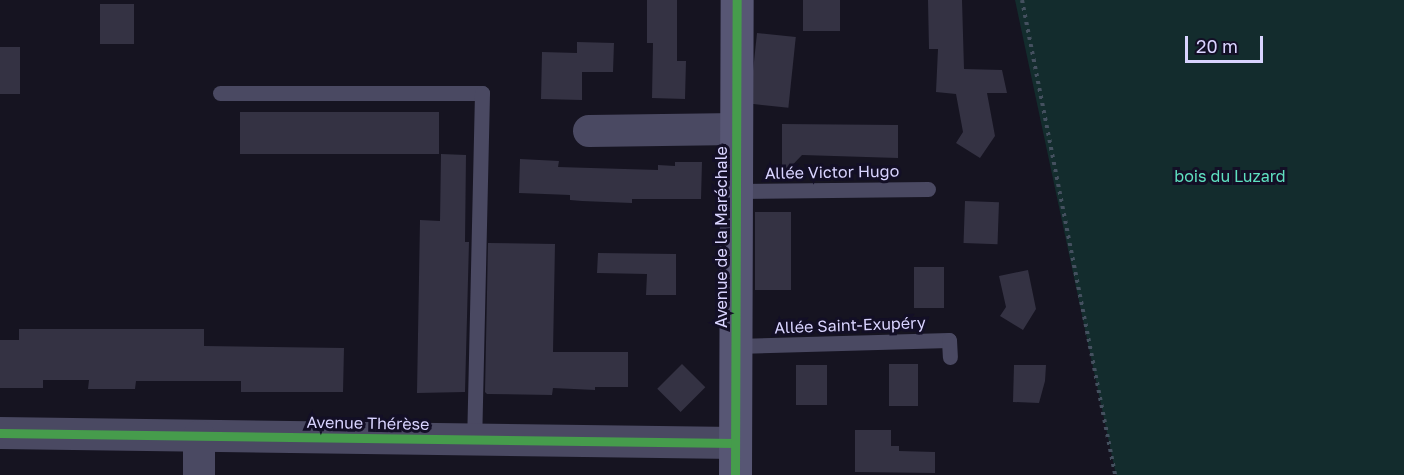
<!DOCTYPE html>
<meta charset="utf-8">
<style>
body{margin:0}
#map{position:relative;width:1404px;height:475px;overflow:hidden;background:#161421;font-family:"Golos Text",sans-serif}
div>[style]{position:absolute}
.green>*{inset:0;background:#132c2d}
.building>*{inset:0;background:#343243;transform-origin:0 0}
.path>*{height:4px;margin-top:-2px;transform-origin:0;background:repeating-linear-gradient(90deg,#44505f 0 3px,transparent 0 7.5px)}
.lane>*{height:15px;margin:-7.5px;padding:0 7.5px;transform-origin:7.5px;border-radius:7.5px;background:#4a4962}
.street>*{height:32px;margin:-16px;padding:0 16px;transform-origin:16px;border-radius:16px;background:#4a4962}
.secondary>*{height:33px;margin:-16.5px;padding:0 16.5px;transform-origin:16.5px;border-radius:16.5px;background:#575674}
.cycleway>*{height:9px;margin:-4.5px;padding:0 4.5px;transform-origin:4.5px;border-radius:4.5px;background:#469c4c}
span{translate:-50% -50%;white-space:nowrap;text-align:center;line-height:1.15;-webkit-text-stroke:6px #130f26;paint-order:stroke}
.street-label{font-size:16px;color:#d9d4ff}
.park-label{font-size:16px;color:#5fe0c0}
.scale{position:absolute;left:1185px;top:36px;width:78px;height:27px;box-sizing:border-box;border:3px solid #d9d4ff;border-top:0;padding-left:8px;font-size:18px;line-height:21px;white-space:nowrap;color:#d9d4ff;-webkit-text-stroke:4px #130f26;paint-order:stroke}
</style>
<div id="map">
<div class="green">
<i style="clip-path:polygon(1015px 0,1404px 0,1404px 475px,1116px 475px)"></i>
</div>
<div class="building">
<i style="clip-path:polygon(647px 0,677px 0,677px 61px,686px 61px,685px 99px,652px 98px,653px 43px,647px 43px)"></i>
<i style="left:803px;top:0;width:37px;height:31px"></i>
<i style="clip-path:polygon(928px 0,962px 0,964px 69px,1002px 70px,1007px 93px,987px 93px,995px 136px,980px 158px,956px 143px,963px 132px,956px 94px,936px 92px,938px 49px,929px 49px)"></i>
<i style="left:100px;top:4px;width:34px;height:40px"></i>
<i style="left:757px;top:33px;width:39px;height:71px;rotate:6deg"></i>
<i style="clip-path:polygon(577px 42px,614px 43px,613px 72px,582px 72px,582px 100px,541px 99px,542px 52px,577px 53px)"></i>
<i style="left:0;top:47px;width:20px;height:47px"></i>
<i style="left:240px;top:112px;width:199px;height:42px"></i>
<i style="clip-path:polygon(782px 124px,898px 125px,898px 158px,802px 155px,782px 176px)"></i>
<i style="clip-path:polygon(441px 154px,466px 155px,465px 242px,469px 242px,465px 392px,417px 393px,420px 220px,440px 221px)"></i>
<i style="clip-path:polygon(520px 159px,559px 161px,558px 167px,658px 170px,658px 165px,675px 166px,675px 162px,702px 162px,701px 199px,632px 199px,632px 203px,582px 201px,570px 200px,570px 195px,519px 193px)"></i>
<i style="left:965px;top:201px;width:34px;height:42px;rotate:2deg"></i>
<i style="left:755px;top:212px;width:36px;height:78px"></i>
<i style="clip-path:polygon(488px 243px,555px 244px,553px 352px,628px 352px,628px 387px,595px 387px,595px 390px,553px 388px,552px 395px,487px 394px,485px 392px)"></i>
<i style="clip-path:polygon(598px 253px,676px 254px,676px 295px,646px 295px,647px 274px,597px 273px)"></i>
<i style="left:914px;top:267px;width:30px;height:41px"></i>
<i style="clip-path:polygon(1028px 270px,1036px 309px,1023px 330px,1000px 316px,1006px 307px,999px 276px)"></i>
<i style="clip-path:polygon(19px 329px,204px 329px,204px 346px,344px 348px,343px 392px,241px 392px,241px 381px,136px 381px,135px 389px,88px 389px,89px 380px,43px 380px,43px 388px,0 388px,0 340px,19px 340px)"></i>
<i style="left:682px;top:364px;width:33px;height:35px;rotate:45deg"></i>
<i style="left:889px;top:364px;width:29px;height:42px"></i>
<i style="left:796px;top:365px;width:31px;height:40px"></i>
<i style="clip-path:polygon(1014px 365px,1046px 365px,1045px 381px,1039px 403px,1013px 402px)"></i>
<i style="clip-path:polygon(855px 430px,891px 430px,891px 446px,899px 446px,899px 451px,935px 452px,935px 473px,855px 472px)"></i>
</div>
<div class="path">
<i style="left:1022px;top:0;width:484px;rotate:78.9deg"></i>
</div>
<div class="lane">
<i style="left:220px;top:93px;width:262px"></i>
<i style="left:482px;top:93px;width:347px;rotate:91.3deg"></i>
<i style="left:736px;top:191px;width:192px;rotate:-0.6deg"></i>
<i style="left:735px;top:346px;width:214px;rotate:-1.6deg"></i>
<i style="left:949px;top:340px;width:17px;rotate:87deg"></i>
</div>
<div class="street">
<i style="left:589px;top:131px;width:148px;rotate:-0.8deg"></i>
<i style="left:0;top:433px;width:735px;rotate:0.78deg"></i>
<i style="left:199px;top:436px;width:39px;rotate:90deg"></i>
</div>
<div class="secondary">
<i style="left:735px;top:475px;width:475px;rotate:-89.8deg"></i>
</div>
<div class="cycleway">
<i style="left:0;top:433px;width:735px;rotate:0.78deg"></i>
<i style="left:735px;top:475px;width:475px;rotate:-89.8deg"></i>
</div>
<div class="street-label">
<span style="left:832px;top:172px;rotate:-1deg">Allée Victor Hugo</span>
<span style="left:721px;top:237px;rotate:-90deg">Avenue de la Maréchale</span>
<span style="left:850px;top:325px;rotate:-2deg">Allée Saint-Exupéry</span>
<span style="left:368px;top:423px;rotate:1deg">Avenue Thérèse</span>
</div>
<div class="park-label">
<span style="left:1230px;top:176px">bois du Luzard</span>
</div>
<div class="scale">20 m</div>
</div>
